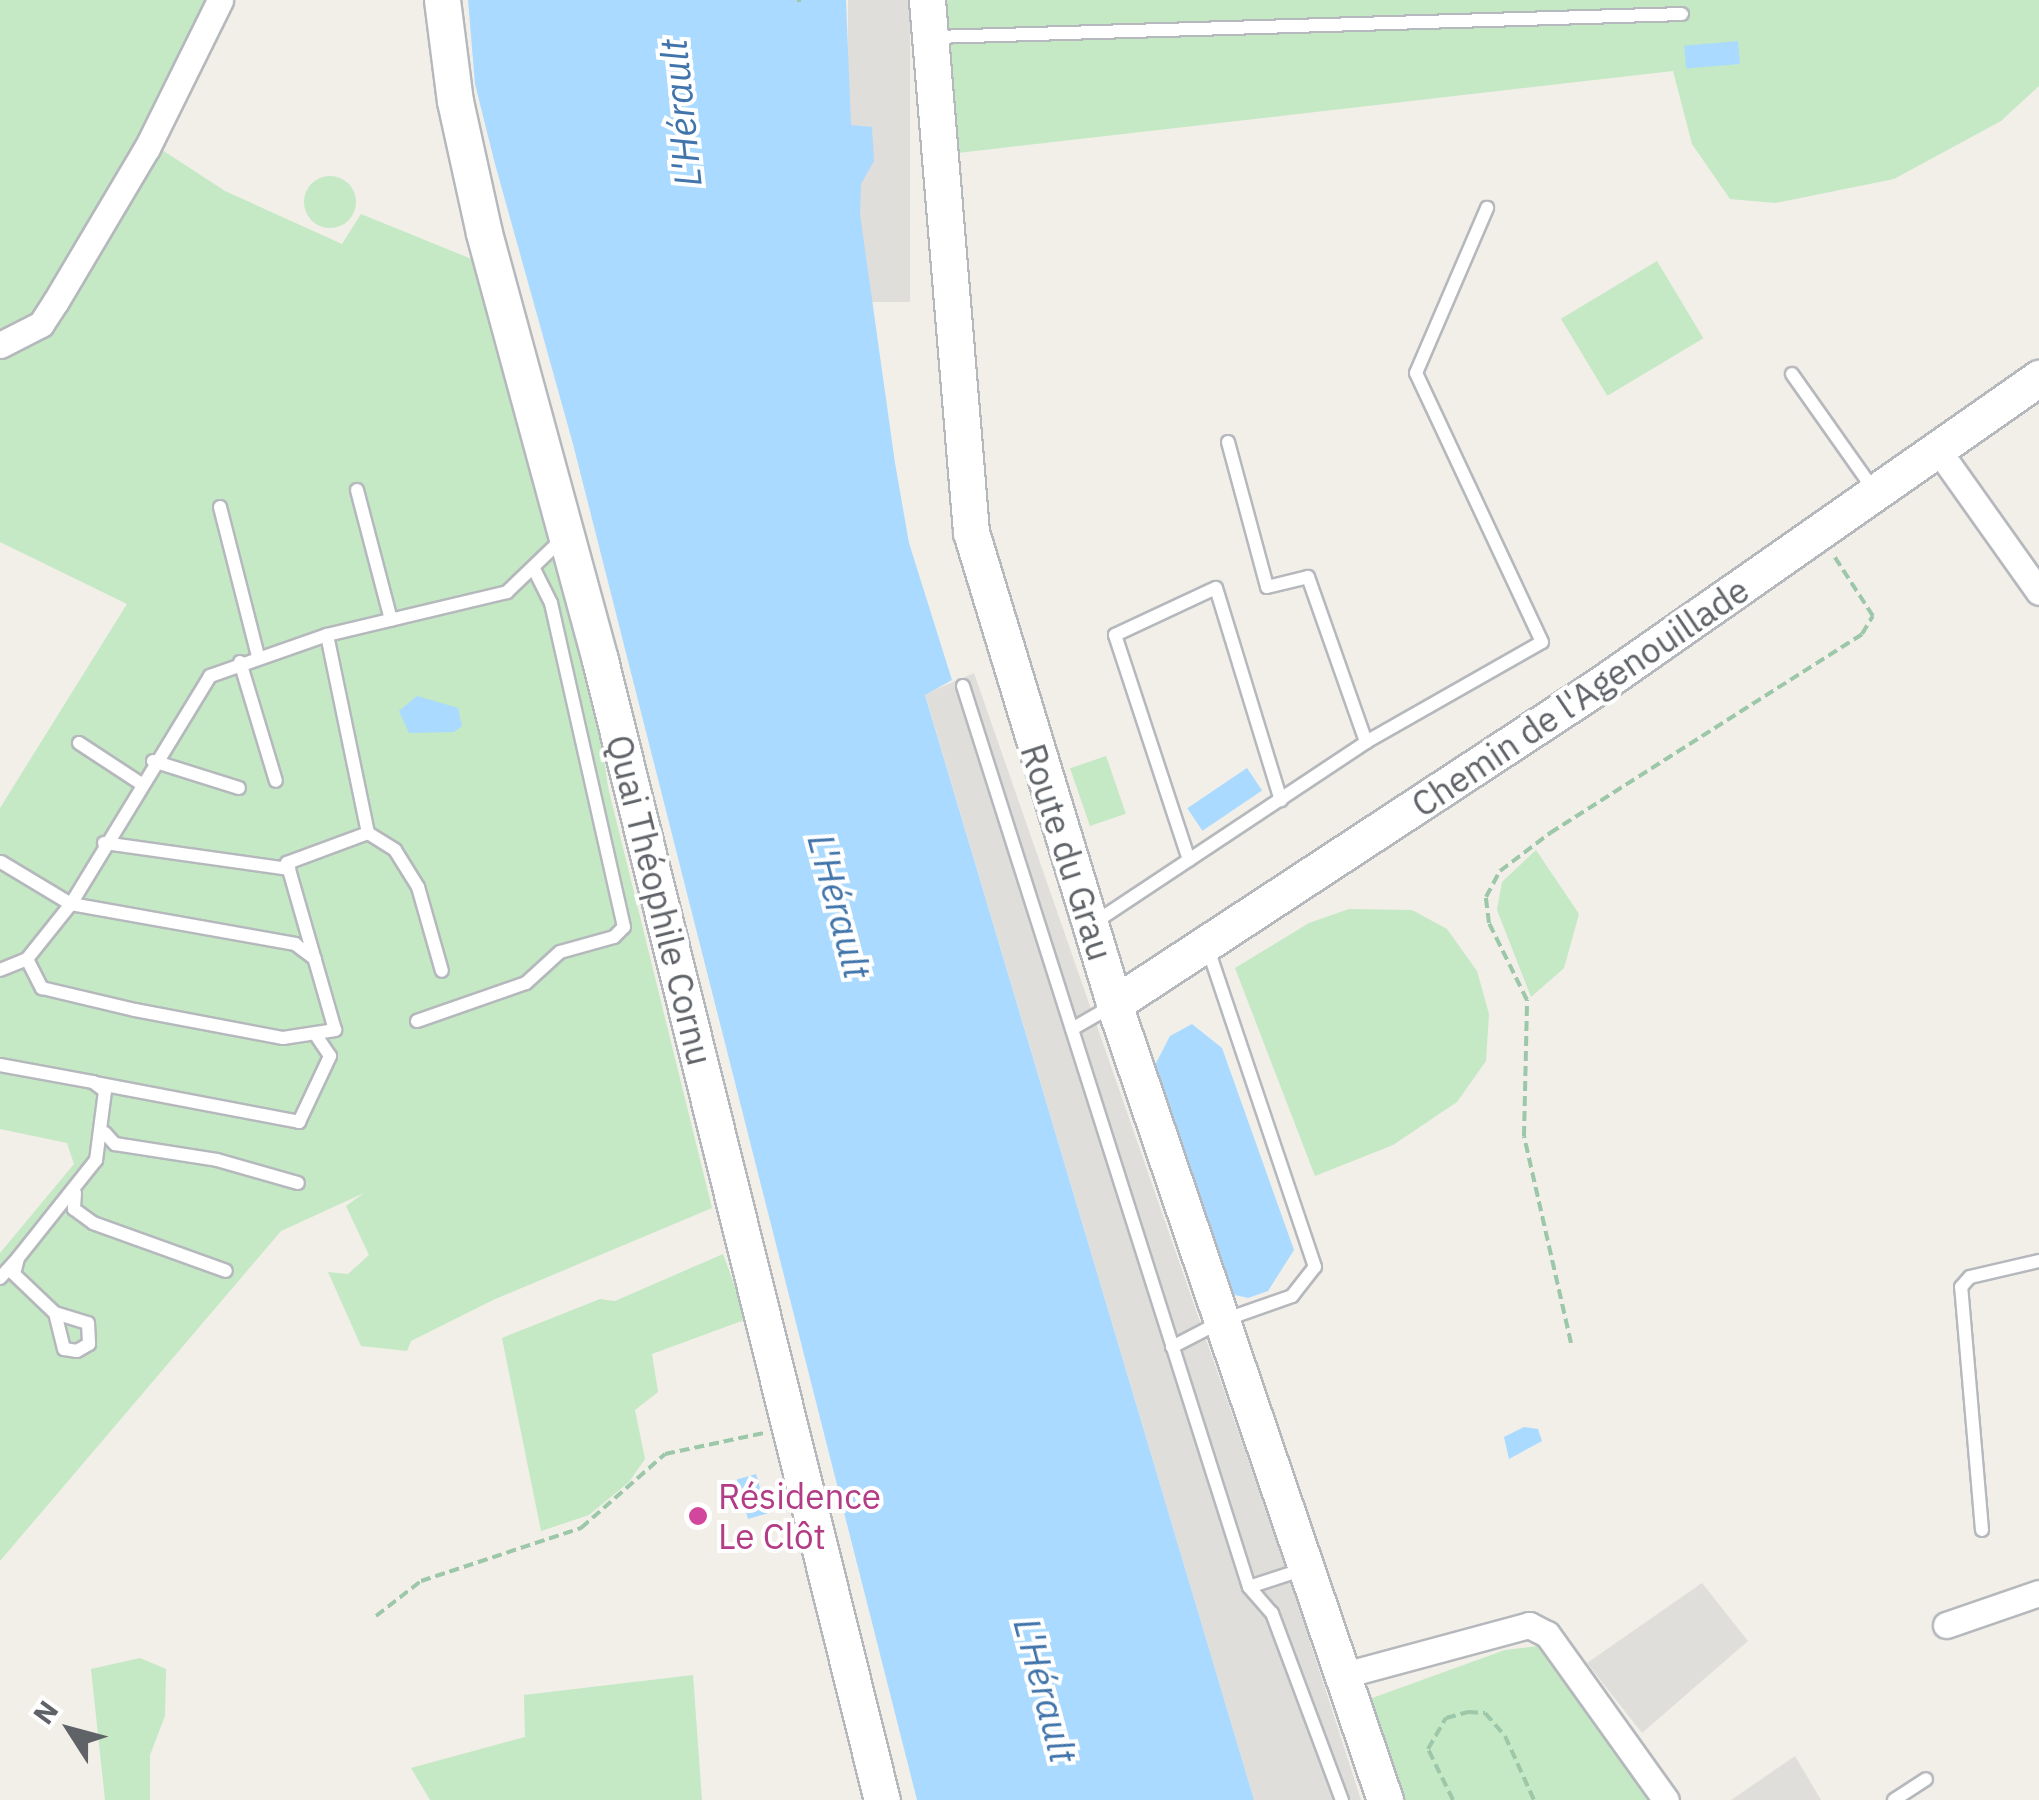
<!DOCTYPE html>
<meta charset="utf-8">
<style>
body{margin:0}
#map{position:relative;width:2039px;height:1800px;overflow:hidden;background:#f1efe8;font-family:"IBM Plex Sans",sans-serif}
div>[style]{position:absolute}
.industrial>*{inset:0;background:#e0deda;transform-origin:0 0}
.green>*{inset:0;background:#c5e8c5;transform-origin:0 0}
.round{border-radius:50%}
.water>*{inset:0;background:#aadaff;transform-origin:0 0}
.path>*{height:4px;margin-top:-2px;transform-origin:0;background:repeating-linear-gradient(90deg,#9cc7a9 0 10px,transparent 0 15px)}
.roads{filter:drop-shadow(2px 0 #b5b8bc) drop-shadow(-2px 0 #b5b8bc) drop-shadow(0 2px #b5b8bc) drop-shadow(0 -2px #b5b8bc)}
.lane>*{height:12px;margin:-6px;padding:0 6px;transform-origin:6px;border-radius:6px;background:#fff}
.street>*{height:25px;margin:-12.5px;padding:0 12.5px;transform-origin:12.5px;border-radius:12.5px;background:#fff}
.secondary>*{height:35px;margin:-17.5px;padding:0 17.5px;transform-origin:17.5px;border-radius:17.5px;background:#fff}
.dots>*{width:28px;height:28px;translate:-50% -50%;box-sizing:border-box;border:5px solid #fff;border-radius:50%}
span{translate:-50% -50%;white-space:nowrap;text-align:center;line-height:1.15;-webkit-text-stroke:8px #fff;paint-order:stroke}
.street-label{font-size:35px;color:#5f6368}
.hotel-label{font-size:35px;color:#b23c85}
.left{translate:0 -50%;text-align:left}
.water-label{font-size:38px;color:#4174aa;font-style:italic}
.north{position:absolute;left:20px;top:1680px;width:100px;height:100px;-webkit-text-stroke:8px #fff;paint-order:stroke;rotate:306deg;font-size:28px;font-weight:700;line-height:40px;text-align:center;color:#5f6368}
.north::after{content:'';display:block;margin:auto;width:35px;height:45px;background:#5f6368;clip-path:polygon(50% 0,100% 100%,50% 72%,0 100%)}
</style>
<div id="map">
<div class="industrial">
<i style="left:848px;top:0;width:62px;height:302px"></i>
<i style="clip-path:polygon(974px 673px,1293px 1589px,1361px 1800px,1254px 1800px,925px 694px)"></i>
<i style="clip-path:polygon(1702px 1583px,1748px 1641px,1642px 1733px,1587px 1663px)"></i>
<i style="clip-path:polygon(1795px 1756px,1821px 1800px,1731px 1800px)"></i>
</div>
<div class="green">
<i style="clip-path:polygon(0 0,206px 0,143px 129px,35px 317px,0 334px)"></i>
<i style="clip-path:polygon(944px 0,2039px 0,2039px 86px,2001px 121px,1894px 179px,1775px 203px,1730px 199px,1692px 144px,1673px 71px,958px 153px)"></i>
<i style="clip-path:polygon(156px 146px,225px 191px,342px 244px,361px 214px,474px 260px,596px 702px,608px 787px,712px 1208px,493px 1300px,411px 1341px,407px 1351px,361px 1346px,328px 1272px,348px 1274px,369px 1255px,346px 1206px,364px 1193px,281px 1231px,0 1561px,0 1253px,74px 1164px,67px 1143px,0 1129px,0 808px,127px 604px,0 542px,0 353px,29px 340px)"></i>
<i class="round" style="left:304px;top:176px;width:52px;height:52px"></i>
<i style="left:1657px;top:261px;width:90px;height:112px;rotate:59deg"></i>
<i style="left:1106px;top:756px;width:61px;height:38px;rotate:71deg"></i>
<i style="clip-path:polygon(1536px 850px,1579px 914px,1564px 968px,1531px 997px,1497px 910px,1502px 882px)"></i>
<i style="clip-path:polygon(1349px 909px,1412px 910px,1447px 929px,1477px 971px,1489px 1014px,1486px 1061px,1457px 1102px,1393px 1145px,1315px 1176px,1235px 968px,1309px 923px)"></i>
<i style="clip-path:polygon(723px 1254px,747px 1319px,652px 1354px,658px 1392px,635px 1410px,645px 1459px,629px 1482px,589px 1515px,541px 1531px,502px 1338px,600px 1299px,615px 1301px)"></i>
<i style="clip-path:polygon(1538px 1646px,1653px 1800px,1398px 1800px,1364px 1701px,1505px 1650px)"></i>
<i style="clip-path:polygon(140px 1658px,166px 1669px,165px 1716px,150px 1755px,150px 1800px,105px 1800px,91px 1669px)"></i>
<i style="clip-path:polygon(693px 1675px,702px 1800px,430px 1800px,411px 1768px,525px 1737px,524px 1695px)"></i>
</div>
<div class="water">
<i style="clip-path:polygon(468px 0,846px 0,851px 125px,872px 127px,874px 161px,861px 184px,860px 214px,895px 463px,909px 543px,952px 680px,925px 695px,1254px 1800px,917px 1800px,573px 444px,495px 164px,475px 84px)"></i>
<i style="left:1738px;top:41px;width:23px;height:54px;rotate:85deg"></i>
<i style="clip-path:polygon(417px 696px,458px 708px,462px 726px,454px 732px,409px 733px,399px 711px)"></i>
<i style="left:1247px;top:768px;width:27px;height:72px;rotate:56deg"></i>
<i style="clip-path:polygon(1192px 1024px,1222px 1048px,1294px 1250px,1268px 1291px,1248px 1298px,1227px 1293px,1152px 1071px,1170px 1036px)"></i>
<i style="clip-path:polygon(1524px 1427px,1538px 1429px,1542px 1441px,1509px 1459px,1504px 1437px)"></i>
<i style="left:756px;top:1474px;width:41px;height:20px;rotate:74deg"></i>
</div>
<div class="path">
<i style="left:799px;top:0;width:2px;rotate:90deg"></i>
<i style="left:1571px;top:1343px;width:212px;rotate:-102.8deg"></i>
<i style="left:1524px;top:1136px;width:136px;rotate:-88.7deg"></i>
<i style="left:1527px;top:1000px;width:86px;rotate:-116.3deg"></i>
<i style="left:1489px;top:923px;width:26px;rotate:-97deg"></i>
<i style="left:1486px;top:897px;width:30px;rotate:-62deg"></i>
<i style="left:1500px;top:871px;width:63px;rotate:-37.2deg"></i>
<i style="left:1550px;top:833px;width:370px;rotate:-32.5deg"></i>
<i style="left:1862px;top:634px;width:21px;rotate:-59deg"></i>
<i style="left:1873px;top:616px;width:72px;rotate:-123deg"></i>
<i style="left:376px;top:1616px;width:57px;rotate:-37.9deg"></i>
<i style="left:421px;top:1581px;width:169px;rotate:-18.3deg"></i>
<i style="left:581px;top:1528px;width:112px;rotate:-41.4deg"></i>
<i style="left:665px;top:1454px;width:101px;rotate:-12deg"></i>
<i style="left:1453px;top:1800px;width:57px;rotate:-116.1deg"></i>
<i style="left:1428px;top:1749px;width:36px;rotate:-60deg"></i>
<i style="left:1446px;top:1718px;width:23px;rotate:-15deg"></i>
<i style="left:1468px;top:1712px;width:17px;rotate:3deg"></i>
<i style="left:1485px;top:1713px;width:30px;rotate:49deg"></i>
<i style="left:1505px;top:1736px;width:70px;rotate:65.6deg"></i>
</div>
<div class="roads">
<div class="lane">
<i style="left:935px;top:37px;width:747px;rotate:-1.76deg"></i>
<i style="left:1792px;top:374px;width:141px;rotate:54.8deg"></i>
<i style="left:1228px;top:442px;width:150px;rotate:74.9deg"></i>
<i style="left:1267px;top:587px;width:42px;rotate:-13.7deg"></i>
<i style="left:1308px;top:577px;width:175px;rotate:70.6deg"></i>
<i style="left:357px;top:490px;width:134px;rotate:75.3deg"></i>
<i style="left:220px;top:507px;width:154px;rotate:75.7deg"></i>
<i style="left:240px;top:662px;width:124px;rotate:73.2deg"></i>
<i style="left:963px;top:686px;width:945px;rotate:72.39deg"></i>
<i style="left:1249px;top:1587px;width:35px;rotate:49deg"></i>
<i style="left:1272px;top:1613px;width:200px;rotate:69.5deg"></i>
<i style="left:79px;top:743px;width:73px;rotate:33.3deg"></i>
<i style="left:153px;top:761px;width:90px;rotate:17.4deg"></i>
<i style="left:368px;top:833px;width:32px;rotate:32deg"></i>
<i style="left:395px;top:850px;width:44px;rotate:58.1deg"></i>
<i style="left:418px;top:887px;width:87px;rotate:74.1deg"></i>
<i style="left:104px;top:843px;width:187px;rotate:8deg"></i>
<i style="left:1189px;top:860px;width:237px;rotate:-108.2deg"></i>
<i style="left:1115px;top:635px;width:111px;rotate:-25deg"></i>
<i style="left:1216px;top:588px;width:222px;rotate:73deg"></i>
<i style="left:1px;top:862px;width:82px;rotate:31deg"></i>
<i style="left:71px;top:904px;width:228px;rotate:10.1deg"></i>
<i style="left:295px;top:944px;width:25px;rotate:37deg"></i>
<i style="left:1094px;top:923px;width:327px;rotate:-33.6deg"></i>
<i style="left:1366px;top:742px;width:202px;rotate:-29.6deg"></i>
<i style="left:1542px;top:642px;width:297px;rotate:-115.1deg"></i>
<i style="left:1416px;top:373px;width:180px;rotate:-66.7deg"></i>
<i style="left:27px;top:959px;width:33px;rotate:63deg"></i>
<i style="left:42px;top:988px;width:96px;rotate:13.3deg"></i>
<i style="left:135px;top:1010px;width:151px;rotate:10.7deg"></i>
<i style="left:283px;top:1038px;width:53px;rotate:-8.7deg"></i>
<i style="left:335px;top:1030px;width:174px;rotate:-106deg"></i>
<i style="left:287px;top:863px;width:86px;rotate:-20.3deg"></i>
<i style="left:368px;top:833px;width:202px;rotate:-101.7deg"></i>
<i style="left:327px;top:635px;width:185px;rotate:-13.4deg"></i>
<i style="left:507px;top:592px;width:75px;rotate:-43.9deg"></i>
<i style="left:0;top:970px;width:29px;rotate:-22deg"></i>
<i style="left:27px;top:959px;width:70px;rotate:-51.3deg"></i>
<i style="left:71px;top:904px;width:267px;rotate:-58.6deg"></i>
<i style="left:210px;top:676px;width:124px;rotate:-19.3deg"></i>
<i style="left:417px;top:1021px;width:115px;rotate:-19.2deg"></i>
<i style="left:526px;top:983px;width:46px;rotate:-42.4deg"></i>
<i style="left:560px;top:952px;width:56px;rotate:-15.5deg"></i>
<i style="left:614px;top:937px;width:14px;rotate:-45deg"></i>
<i style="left:624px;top:927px;width:332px;rotate:-102.7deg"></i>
<i style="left:551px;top:603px;width:40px;rotate:-116.6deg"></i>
<i style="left:1072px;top:1029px;width:46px;rotate:-29.9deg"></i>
<i style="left:0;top:1065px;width:95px;rotate:10.4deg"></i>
<i style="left:93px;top:1082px;width:15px;rotate:37deg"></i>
<i style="left:105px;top:1091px;width:70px;rotate:97.4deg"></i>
<i style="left:96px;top:1160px;width:125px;rotate:128.5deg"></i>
<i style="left:18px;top:1258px;width:16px;rotate:104deg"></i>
<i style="left:14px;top:1274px;width:57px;rotate:43.6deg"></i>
<i style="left:55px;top:1313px;width:34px;rotate:17deg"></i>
<i style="left:88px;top:1323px;width:21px;rotate:87deg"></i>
<i style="left:89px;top:1344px;width:14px;rotate:150deg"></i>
<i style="left:77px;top:1351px;width:13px;rotate:-171deg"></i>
<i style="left:64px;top:1349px;width:37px;rotate:-104deg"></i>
<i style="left:95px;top:1083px;width:208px;rotate:10.8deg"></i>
<i style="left:299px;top:1122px;width:73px;rotate:-64.8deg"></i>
<i style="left:330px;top:1056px;width:22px;rotate:-124deg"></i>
<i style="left:105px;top:1133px;width:15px;rotate:48deg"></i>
<i style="left:115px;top:1144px;width:103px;rotate:8.9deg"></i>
<i style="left:217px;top:1160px;width:84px;rotate:15.9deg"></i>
<i style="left:75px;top:1193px;width:16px;rotate:94deg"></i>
<i style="left:74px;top:1209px;width:24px;rotate:36deg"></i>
<i style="left:93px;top:1223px;width:141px;rotate:19.8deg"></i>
<i style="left:0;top:1278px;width:24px;rotate:-48deg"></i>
<i style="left:1172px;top:1347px;width:59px;rotate:-27.4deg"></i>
<i style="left:1224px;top:1320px;width:72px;rotate:-19.4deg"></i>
<i style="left:1292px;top:1296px;width:37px;rotate:-52deg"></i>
<i style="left:1315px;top:1267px;width:339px;rotate:-108.6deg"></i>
<i style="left:1982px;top:1530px;width:244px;rotate:-94.9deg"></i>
<i style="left:1961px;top:1287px;width:13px;rotate:-48deg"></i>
<i style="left:1970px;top:1277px;width:71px;rotate:-13.1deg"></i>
<i style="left:1249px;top:1587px;width:58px;rotate:-18.1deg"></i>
<i style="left:1894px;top:1800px;width:38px;rotate:-33deg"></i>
</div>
<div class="street">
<i style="left:0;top:345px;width:46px;rotate:-27.1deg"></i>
<i style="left:41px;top:324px;width:27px;rotate:-57deg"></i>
<i style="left:56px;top:301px;width:178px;rotate:-59.3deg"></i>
<i style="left:147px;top:148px;width:165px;rotate:-63.7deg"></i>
<i style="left:1938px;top:450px;width:174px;rotate:54.6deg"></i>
<i style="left:1946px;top:1625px;width:98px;rotate:-19deg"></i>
<i style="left:1344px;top:1675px;width:192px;rotate:-15.1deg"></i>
<i style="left:1529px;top:1625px;width:20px;rotate:27deg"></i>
<i style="left:1547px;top:1634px;width:204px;rotate:54.4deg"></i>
</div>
<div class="secondary">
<i style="left:442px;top:0;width:102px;rotate:82.7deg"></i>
<i style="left:455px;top:101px;width:135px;rotate:77.6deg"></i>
<i style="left:484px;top:233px;width:442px;rotate:74.8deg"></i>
<i style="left:600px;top:660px;width:1174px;rotate:76.11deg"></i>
<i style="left:927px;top:0;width:534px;rotate:85.27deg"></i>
<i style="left:971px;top:532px;width:493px;rotate:73.1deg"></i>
<i style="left:1114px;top:1004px;width:841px;rotate:71.2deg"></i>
<i style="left:1114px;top:1004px;width:581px;rotate:-33.28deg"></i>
<i style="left:1600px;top:685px;width:536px;rotate:-34.97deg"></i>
</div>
</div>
<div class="dots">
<i style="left:698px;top:1516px;background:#d1479c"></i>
</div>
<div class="street-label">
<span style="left:1580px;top:697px;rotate:-34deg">Chemin de l'Agenouillade</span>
<span style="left:1067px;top:852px;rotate:72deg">Route du Grau</span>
<span style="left:660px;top:900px;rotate:76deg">Quai Théophile Cornu</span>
</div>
<div class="hotel-label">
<span class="left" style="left:718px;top:1516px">Résidence<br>Le Clôt</span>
</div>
<div class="water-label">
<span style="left:680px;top:113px;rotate:-96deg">L'Hérault</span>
<span style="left:840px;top:906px;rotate:75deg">L'Hérault</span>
<span style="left:1046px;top:1690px;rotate:75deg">L'Hérault</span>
</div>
<div class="north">N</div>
</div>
